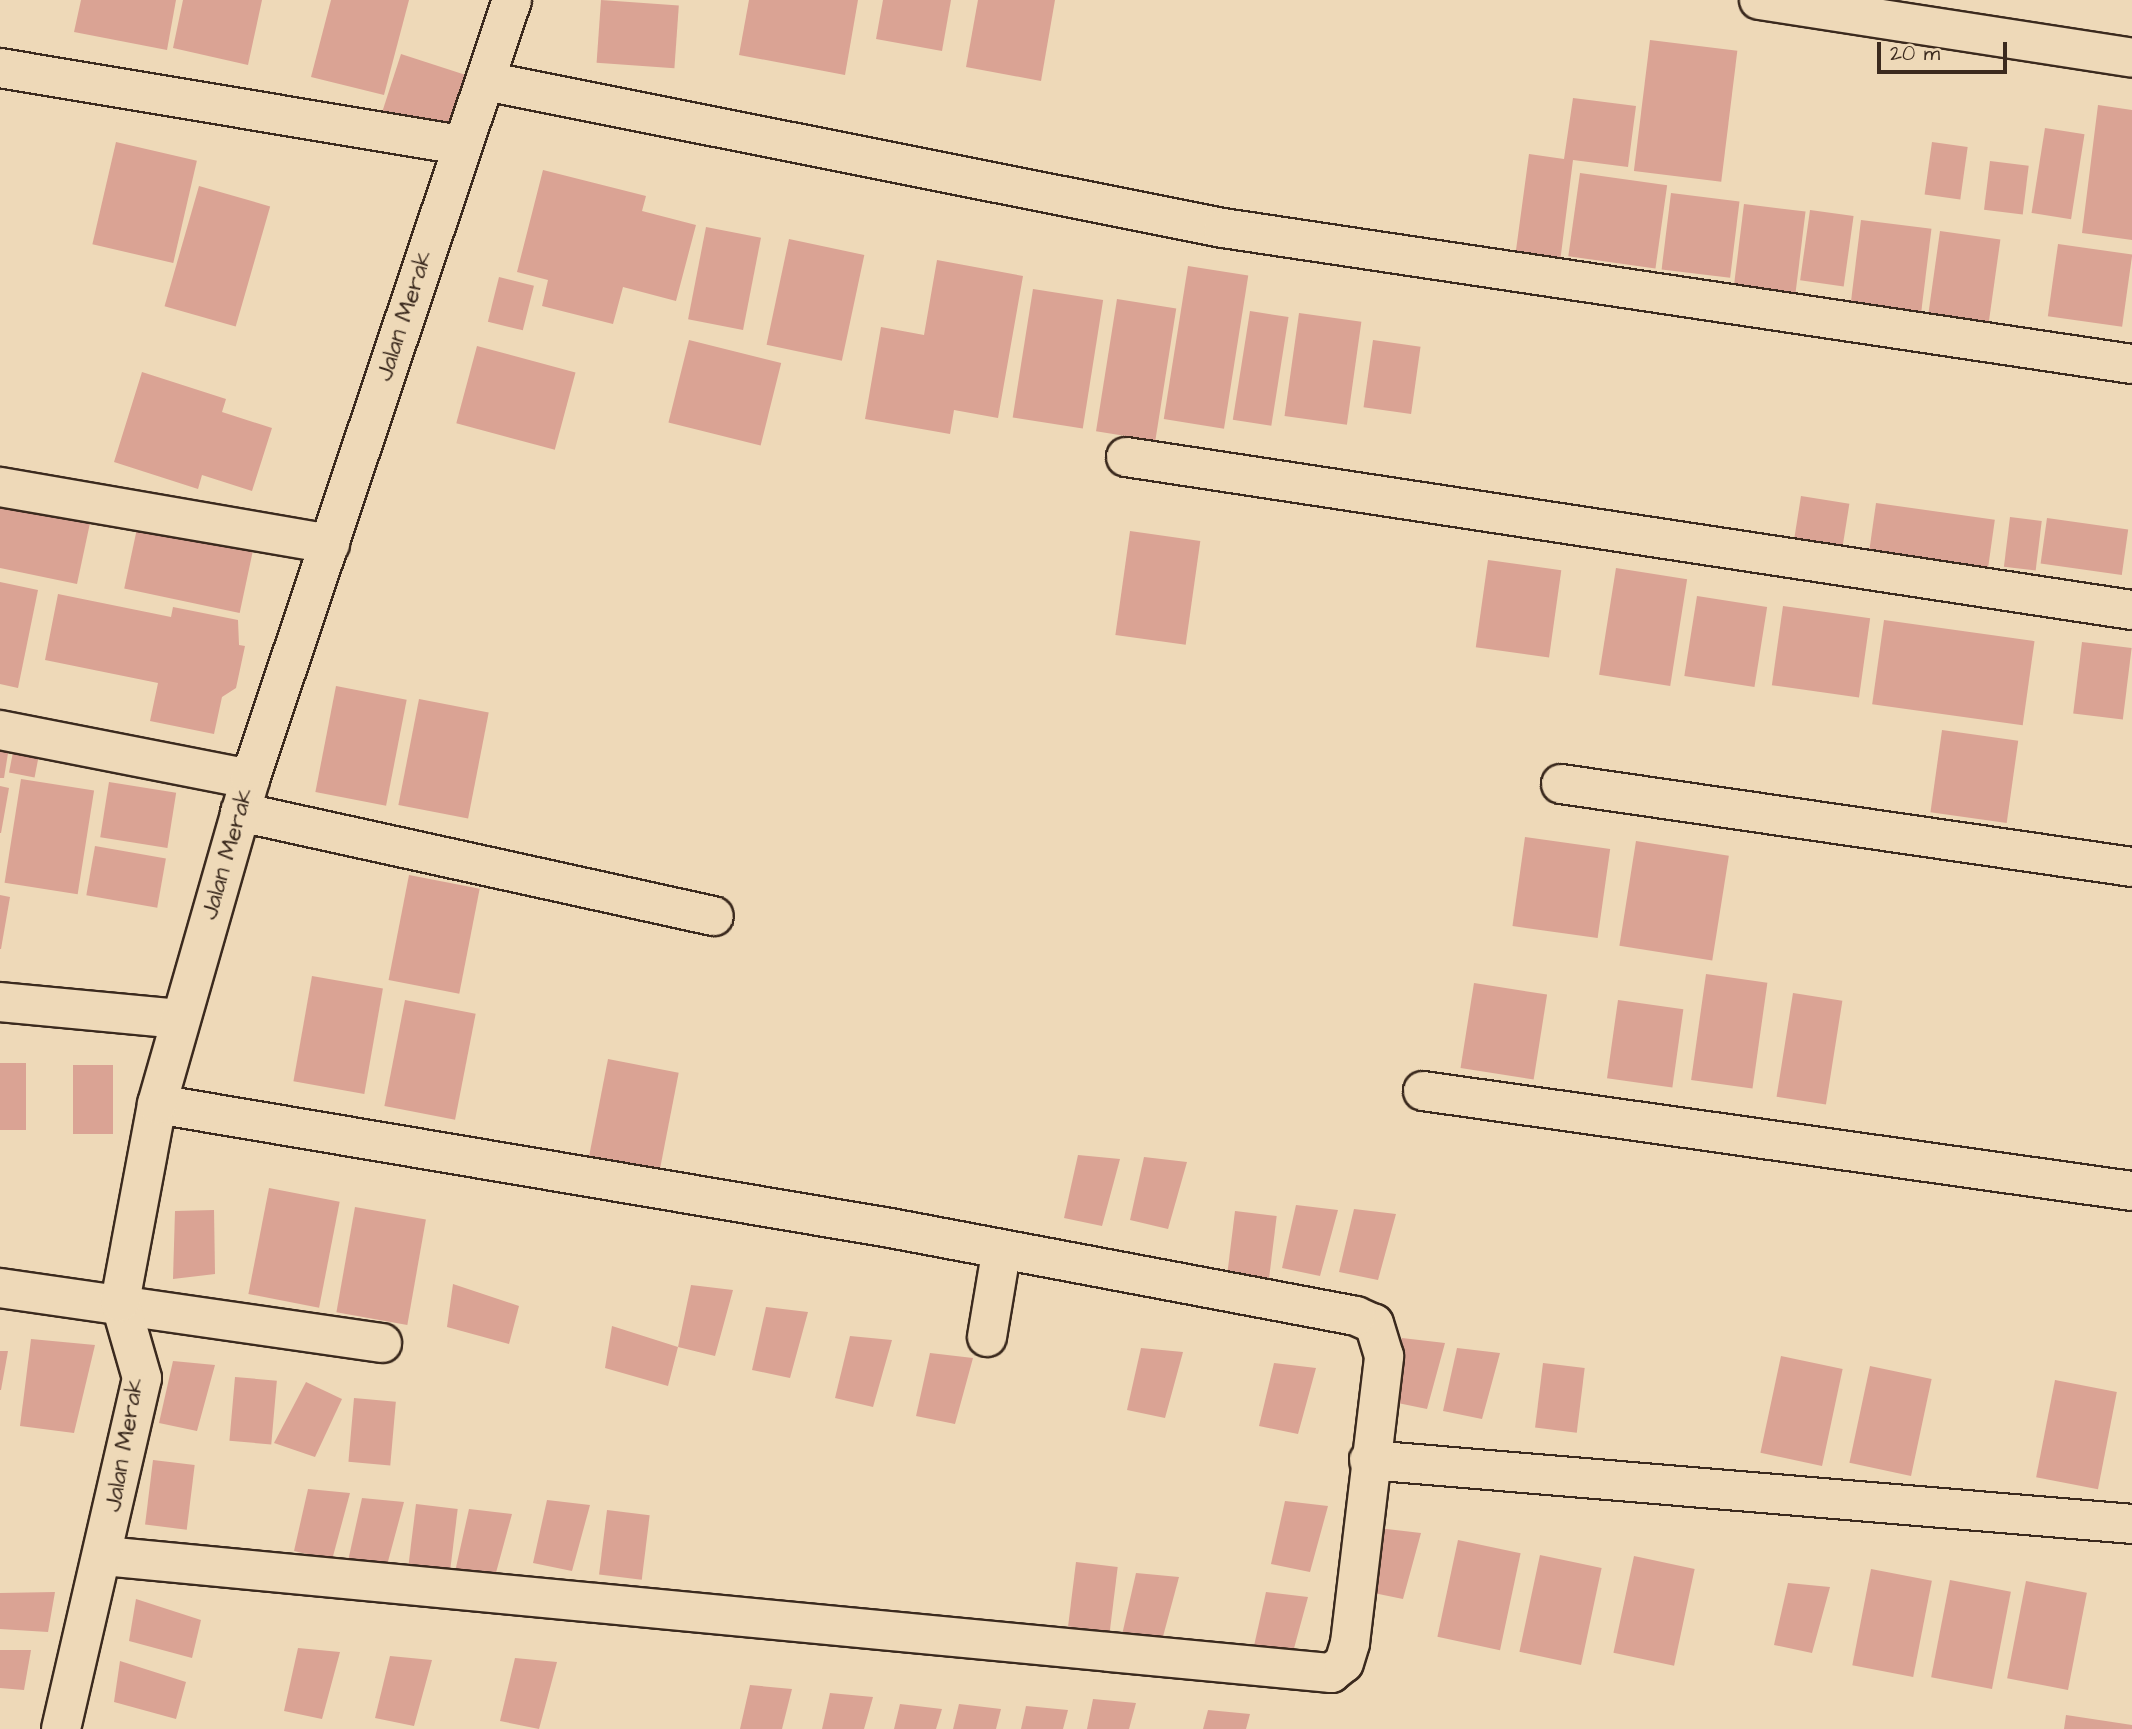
<!DOCTYPE html>
<style>
body{margin:0}
#map{position:relative;width:2132px;height:1729px;overflow:hidden;background:#eed9b8;font-family:"Architects Daughter",sans-serif}
div>[style]{position:absolute}
.building>*{inset:0;background:#daa394;transform-origin:0 0}
.roads{filter:drop-shadow(2px 0 #3b2a1e) drop-shadow(-2px 0 #3b2a1e) drop-shadow(0 2px #3b2a1e) drop-shadow(0 -2px #3b2a1e)}
.minor>*{height:38px;margin:-19px;padding:0 19px;transform-origin:19px;border-radius:19px;background:#eed9b8}
span{translate:-50% -50%;white-space:nowrap;text-align:center;line-height:1.15;-webkit-text-stroke:5px #eed9b8;paint-order:stroke}
.street-label{font-size:24px;color:#3b2a1e}
.scale{position:absolute;left:1877px;top:42px;width:130px;height:32px;box-sizing:border-box;border:4px solid #3b2a1e;border-top:0;padding-left:9px;font-size:21px;line-height:24px;white-space:nowrap;color:#3b2a1e;-webkit-text-stroke:5px #eed9b8;paint-order:stroke}
</style>
<div id="map">
<div class="building">
<i style="clip-path:polygon(81px 0,176px 0,167px 50px,74px 32px)"></i>
<i style="clip-path:polygon(183px 0,262px 0,248px 65px,173px 48px)"></i>
<i style="clip-path:polygon(331px 0,409px 0,384px 95px,311px 77px)"></i>
<i style="left:601px;top:0;width:78px;height:63px;rotate:4deg"></i>
<i style="clip-path:polygon(749px 0,858px 0,845px 75px,739px 55px)"></i>
<i style="clip-path:polygon(883px 0,951px 0,942px 51px,876px 39px)"></i>
<i style="clip-path:polygon(978px 0,1055px 0,1041px 81px,966px 67px)"></i>
<i style="left:1650px;top:40px;width:88px;height:132px;rotate:7deg"></i>
<i style="left:401px;top:54px;width:77px;height:63px;rotate:18deg"></i>
<i style="clip-path:polygon(1573px 98px,1636px 106px,1628px 167px,1573px 160px,1559px 270px,1514px 265px,1529px 154px,1564px 159px)"></i>
<i style="clip-path:polygon(2098px 105px,2132px 110px,2132px 240px,2082px 233px)"></i>
<i style="left:2045px;top:128px;width:40px;height:86px;rotate:9deg"></i>
<i style="left:116px;top:142px;width:83px;height:105px;rotate:13deg"></i>
<i style="left:1932px;top:142px;width:36px;height:53px;rotate:8deg"></i>
<i style="left:1990px;top:161px;width:39px;height:49px;rotate:7deg"></i>
<i style="clip-path:polygon(543px 170px,646px 196px,642px 211px,696px 225px,676px 301px,623px 287px,613px 324px,542px 306px,548px 280px,517px 272px)"></i>
<i style="left:1580px;top:173px;width:88px;height:84px;rotate:8deg"></i>
<i style="left:199px;top:186px;width:74px;height:125px;rotate:16deg"></i>
<i style="left:1671px;top:193px;width:69px;height:77px;rotate:7deg"></i>
<i style="left:1744px;top:204px;width:62px;height:85px;rotate:7deg"></i>
<i style="left:1810px;top:210px;width:44px;height:71px;rotate:8deg"></i>
<i style="left:1861px;top:220px;width:71px;height:91px;rotate:7deg"></i>
<i style="left:706px;top:227px;width:56px;height:94px;rotate:11deg"></i>
<i style="left:1940px;top:231px;width:61px;height:87px;rotate:8deg"></i>
<i style="left:789px;top:239px;width:77px;height:108px;rotate:12deg"></i>
<i style="left:2058px;top:244px;width:75px;height:73px;rotate:8deg"></i>
<i style="clip-path:polygon(937px 260px,1023px 276px,998px 418px,954px 410px,950px 434px,865px 419px,881px 327px,924px 335px)"></i>
<i style="left:1188px;top:266px;width:61px;height:155px;rotate:9deg"></i>
<i style="left:499px;top:277px;width:36px;height:46px;rotate:14deg"></i>
<i style="left:1033px;top:289px;width:71px;height:130px;rotate:9deg"></i>
<i style="left:1117px;top:299px;width:60px;height:134px;rotate:9deg"></i>
<i style="left:1250px;top:311px;width:39px;height:110px;rotate:9deg"></i>
<i style="left:1299px;top:313px;width:63px;height:104px;rotate:8deg"></i>
<i style="left:689px;top:340px;width:95px;height:85px;rotate:14deg"></i>
<i style="left:1373px;top:340px;width:48px;height:68px;rotate:8deg"></i>
<i style="left:477px;top:346px;width:102px;height:80px;rotate:15deg"></i>
<i style="clip-path:polygon(142px 372px,226px 399px,222px 412px,272px 428px,252px 491px,202px 475px,198px 489px,114px 462px)"></i>
<i style="left:1801px;top:496px;width:49px;height:45px;rotate:9deg"></i>
<i style="left:1876px;top:503px;width:120px;height:50px;rotate:8deg"></i>
<i style="clip-path:polygon(0 504px,90px 523px,77px 584px,0 568px)"></i>
<i style="left:2010px;top:517px;width:32px;height:50px;rotate:7deg"></i>
<i style="left:2047px;top:518px;width:82px;height:46px;rotate:8deg"></i>
<i style="left:139px;top:519px;width:118px;height:71px;rotate:12deg"></i>
<i style="left:1130px;top:531px;width:71px;height:105px;rotate:8deg"></i>
<i style="left:1488px;top:560px;width:74px;height:88px;rotate:8deg"></i>
<i style="left:1616px;top:568px;width:72px;height:108px;rotate:9deg"></i>
<i style="clip-path:polygon(0 582px,38px 590px,18px 688px,0 684px)"></i>
<i style="clip-path:polygon(58px 594px,171px 617px,173px 607px,238px 620px,239px 645px,245px 646px,236px 688px,222px 697px,214px 734px,150px 721px,158px 683px,45px 660px)"></i>
<i style="left:1697px;top:596px;width:71px;height:81px;rotate:9deg"></i>
<i style="left:1783px;top:606px;width:88px;height:80px;rotate:8deg"></i>
<i style="left:1884px;top:620px;width:152px;height:85px;rotate:8deg"></i>
<i style="left:2082px;top:642px;width:50px;height:72px;rotate:7deg"></i>
<i style="left:336px;top:686px;width:72px;height:108px;rotate:11deg"></i>
<i style="left:419px;top:699px;width:71px;height:108px;rotate:11deg"></i>
<i style="left:1942px;top:730px;width:77px;height:83px;rotate:8deg"></i>
<i style="clip-path:polygon(0 746px,9px 747px,4px 778px,0 778px)"></i>
<i style="left:14px;top:747px;width:26px;height:26px;rotate:11deg"></i>
<i style="left:21px;top:779px;width:74px;height:105px;rotate:9deg"></i>
<i style="left:109px;top:782px;width:68px;height:56px;rotate:9deg"></i>
<i style="clip-path:polygon(0 786px,9px 788px,1px 833px,0 833px)"></i>
<i style="left:1525px;top:837px;width:86px;height:90px;rotate:8deg"></i>
<i style="left:1636px;top:841px;width:94px;height:106px;rotate:9deg"></i>
<i style="left:95px;top:846px;width:72px;height:50px;rotate:10deg"></i>
<i style="left:409px;top:875px;width:72px;height:107px;rotate:11deg"></i>
<i style="clip-path:polygon(0 895px,10px 897px,1px 949px,0 949px)"></i>
<i style="left:1706px;top:974px;width:62px;height:107px;rotate:8deg"></i>
<i style="left:312px;top:976px;width:72px;height:107px;rotate:10deg"></i>
<i style="left:1474px;top:983px;width:74px;height:86px;rotate:9deg"></i>
<i style="left:1793px;top:993px;width:50px;height:105px;rotate:9deg"></i>
<i style="left:405px;top:1000px;width:72px;height:108px;rotate:11deg"></i>
<i style="left:1618px;top:1000px;width:66px;height:79px;rotate:8deg"></i>
<i style="left:608px;top:1059px;width:72px;height:108px;rotate:11deg"></i>
<i style="left:0;top:1063px;width:26px;height:67px"></i>
<i style="left:73px;top:1065px;width:40px;height:69px"></i>
<i style="clip-path:polygon(1078px 1155px,1120px 1159px,1102px 1226px,1064px 1218px)"></i>
<i style="clip-path:polygon(1144px 1157px,1187px 1162px,1168px 1229px,1130px 1220px)"></i>
<i style="left:269px;top:1188px;width:72px;height:108px;rotate:11deg"></i>
<i style="clip-path:polygon(1296px 1205px,1338px 1210px,1320px 1276px,1282px 1268px)"></i>
<i style="left:355px;top:1207px;width:72px;height:107px;rotate:10deg"></i>
<i style="clip-path:polygon(1354px 1209px,1396px 1214px,1378px 1280px,1339px 1272px)"></i>
<i style="clip-path:polygon(214px 1210px,215px 1274px,173px 1279px,175px 1211px)"></i>
<i style="left:1235px;top:1211px;width:42px;height:65px;rotate:7deg"></i>
<i style="clip-path:polygon(453px 1284px,519px 1306px,509px 1344px,447px 1327px)"></i>
<i style="clip-path:polygon(691px 1285px,733px 1290px,715px 1356px,678px 1347px,668px 1386px,605px 1368px,612px 1326px,678px 1347px)"></i>
<i style="clip-path:polygon(766px 1307px,808px 1312px,790px 1378px,752px 1370px)"></i>
<i style="clip-path:polygon(850px 1336px,892px 1340px,873px 1407px,835px 1398px)"></i>
<i style="clip-path:polygon(1402px 1338px,1445px 1343px,1427px 1409px,1388px 1401px)"></i>
<i style="clip-path:polygon(31px 1339px,95px 1345px,74px 1433px,20px 1426px)"></i>
<i style="clip-path:polygon(1141px 1348px,1183px 1352px,1165px 1418px,1127px 1410px)"></i>
<i style="clip-path:polygon(1457px 1348px,1500px 1353px,1482px 1419px,1443px 1411px)"></i>
<i style="clip-path:polygon(0 1351px,8px 1351px,1px 1390px,0 1390px)"></i>
<i style="clip-path:polygon(930px 1353px,973px 1358px,955px 1424px,916px 1416px)"></i>
<i style="left:1781px;top:1356px;width:63px;height:99px;rotate:12deg"></i>
<i style="clip-path:polygon(173px 1361px,215px 1365px,197px 1431px,159px 1423px)"></i>
<i style="clip-path:polygon(1274px 1363px,1316px 1368px,1298px 1434px,1259px 1426px)"></i>
<i style="left:1543px;top:1363px;width:42px;height:65px;rotate:7deg"></i>
<i style="left:1870px;top:1366px;width:63px;height:99px;rotate:12deg"></i>
<i style="left:235px;top:1377px;width:42px;height:64px;rotate:5deg"></i>
<i style="left:2055px;top:1380px;width:63px;height:99px;rotate:11deg"></i>
<i style="clip-path:polygon(306px 1382px,342px 1399px,315px 1457px,274px 1443px)"></i>
<i style="left:354px;top:1398px;width:42px;height:64px;rotate:5deg"></i>
<i style="left:153px;top:1460px;width:42px;height:65px;rotate:7deg"></i>
<i style="clip-path:polygon(308px 1489px,350px 1493px,332px 1560px,294px 1551px)"></i>
<i style="clip-path:polygon(362px 1498px,404px 1502px,386px 1569px,348px 1561px)"></i>
<i style="clip-path:polygon(547px 1500px,590px 1505px,572px 1571px,533px 1563px)"></i>
<i style="clip-path:polygon(1285px 1501px,1328px 1506px,1310px 1572px,1271px 1564px)"></i>
<i style="left:416px;top:1504px;width:42px;height:65px;rotate:7deg"></i>
<i style="clip-path:polygon(469px 1509px,512px 1514px,494px 1580px,455px 1572px)"></i>
<i style="left:607px;top:1510px;width:43px;height:65px;rotate:7deg"></i>
<i style="clip-path:polygon(1378px 1528px,1421px 1533px,1403px 1599px,1364px 1591px)"></i>
<i style="left:1458px;top:1540px;width:64px;height:99px;rotate:12deg"></i>
<i style="left:1540px;top:1555px;width:63px;height:99px;rotate:12deg"></i>
<i style="left:1634px;top:1556px;width:62px;height:99px;rotate:12deg"></i>
<i style="left:1076px;top:1562px;width:42px;height:65px;rotate:7deg"></i>
<i style="left:1871px;top:1569px;width:62px;height:98px;rotate:11deg"></i>
<i style="clip-path:polygon(1136px 1573px,1179px 1577px,1161px 1644px,1122px 1635px)"></i>
<i style="left:1950px;top:1580px;width:62px;height:99px;rotate:11deg"></i>
<i style="left:2026px;top:1581px;width:62px;height:99px;rotate:11deg"></i>
<i style="clip-path:polygon(1788px 1583px,1830px 1587px,1812px 1653px,1774px 1645px)"></i>
<i style="clip-path:polygon(55px 1592px,48px 1632px,0 1629px,0 1593px)"></i>
<i style="clip-path:polygon(1266px 1592px,1308px 1597px,1290px 1663px,1252px 1655px)"></i>
<i style="clip-path:polygon(136px 1599px,201px 1620px,192px 1658px,129px 1641px)"></i>
<i style="clip-path:polygon(298px 1648px,340px 1652px,322px 1719px,284px 1711px)"></i>
<i style="clip-path:polygon(0 1650px,31px 1650px,24px 1690px,0 1688px)"></i>
<i style="clip-path:polygon(390px 1656px,432px 1660px,414px 1726px,375px 1718px)"></i>
<i style="clip-path:polygon(515px 1658px,557px 1662px,539px 1729px,500px 1721px)"></i>
<i style="clip-path:polygon(120px 1661px,186px 1682px,176px 1719px,114px 1702px)"></i>
<i style="clip-path:polygon(750px 1685px,792px 1689px,782px 1729px,740px 1729px)"></i>
<i style="clip-path:polygon(830px 1693px,873px 1697px,864px 1729px,822px 1729px)"></i>
<i style="clip-path:polygon(1093px 1699px,1136px 1703px,1129px 1729px,1087px 1729px)"></i>
<i style="clip-path:polygon(900px 1704px,942px 1709px,936px 1729px,894px 1729px)"></i>
<i style="clip-path:polygon(959px 1704px,1001px 1709px,996px 1729px,953px 1729px)"></i>
<i style="clip-path:polygon(1026px 1706px,1068px 1710px,1063px 1729px,1021px 1729px)"></i>
<i style="clip-path:polygon(1208px 1710px,1250px 1714px,1246px 1729px,1203px 1729px)"></i>
<i style="clip-path:polygon(2066px 1715px,2132px 1725px,2132px 1729px,2064px 1729px)"></i>
</div>
<div class="roads">
<div class="minor">
<i style="left:1759px;top:0;width:377px;rotate:8.8deg"></i>
<i style="left:0;top:68px;width:468px;rotate:9.5deg"></i>
<i style="left:485px;top:81px;width:752px;rotate:11.27deg"></i>
<i style="left:1223px;top:228px;width:919px;rotate:8.51deg"></i>
<i style="left:1126px;top:457px;width:1018px;rotate:8.65deg"></i>
<i style="left:0;top:487px;width:335px;rotate:9.8deg"></i>
<i style="left:0;top:730px;width:255px;rotate:11.1deg"></i>
<i style="left:1561px;top:784px;width:577px;rotate:8.27deg"></i>
<i style="left:240px;top:812px;width:485px;rotate:12.4deg"></i>
<i style="left:0;top:1002px;width:180px;rotate:5.4deg"></i>
<i style="left:1423px;top:1091px;width:716px;rotate:8.03deg"></i>
<i style="left:0;top:1288px;width:386px;rotate:8.2deg"></i>
<i style="left:987px;top:1337px;width:85px;rotate:-80.5deg"></i>
<i style="left:1369px;top:1460px;width:766px;rotate:4.79deg"></i>
<i style="left:104px;top:1556px;width:1233px;rotate:5.45deg"></i>
<i style="left:1331px;top:1673px;width:16px;rotate:-38deg"></i>
<i style="left:1344px;top:1663px;width:21px;rotate:-73deg"></i>
<i style="left:1350px;top:1643px;width:289px;rotate:-83.2deg"></i>
<i style="left:1384px;top:1356px;width:34px;rotate:-107deg"></i>
<i style="left:1374px;top:1324px;width:20px;rotate:-156deg"></i>
<i style="left:1356px;top:1316px;width:480px;rotate:-169.3deg"></i>
<i style="left:884px;top:1227px;width:737px;rotate:-170.4deg"></i>
<i style="left:61px;top:1729px;width:360px;rotate:-77deg"></i>
<i style="left:142px;top:1378px;width:79px;rotate:-106.1deg"></i>
<i style="left:120px;top:1302px;width:201px;rotate:-79.4deg"></i>
<i style="left:157px;top:1104px;width:338px;rotate:-74deg"></i>
<i style="left:250px;top:779px;width:822px;rotate:-71.41deg"></i>
</div>
</div>
<div class="street-label">
<span style="left:405px;top:316px;rotate:-72deg">Jalan Merak</span>
<span style="left:228px;top:854px;rotate:-74deg">Jalan Merak</span>
<span style="left:125px;top:1445px;rotate:-80deg">Jalan Merak</span>
</div>
<div class="scale">20 m</div>
</div>
